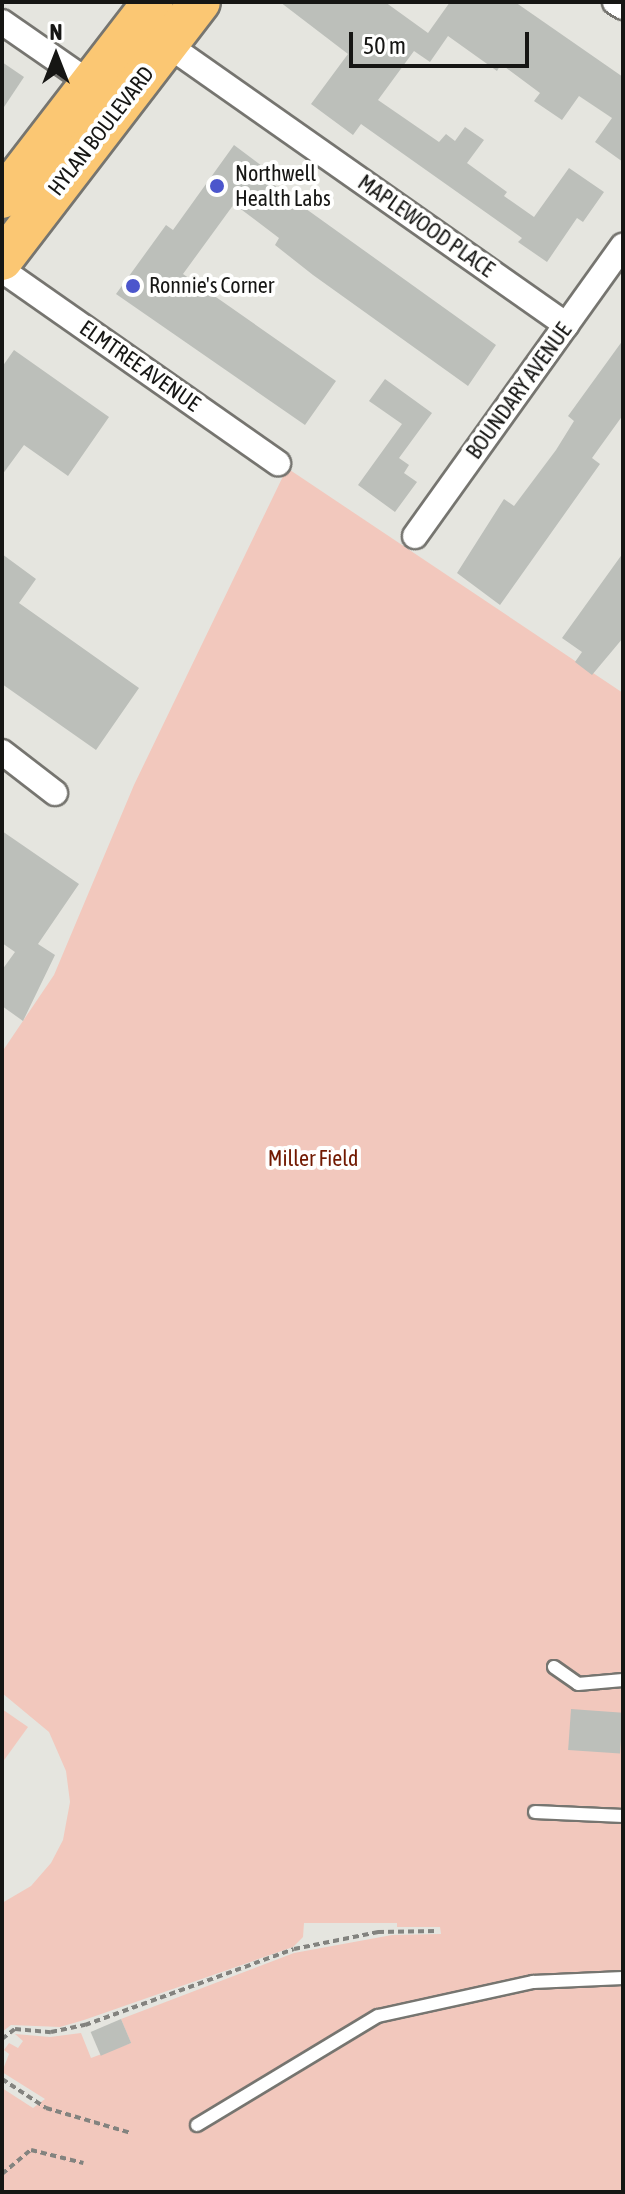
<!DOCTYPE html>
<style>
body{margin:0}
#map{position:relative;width:625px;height:2194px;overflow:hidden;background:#e5e5df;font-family:"Asap Condensed",sans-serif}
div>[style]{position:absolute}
.green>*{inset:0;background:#f2c8bd}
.building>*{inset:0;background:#bcbfba;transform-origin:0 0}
.path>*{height:4px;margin-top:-2px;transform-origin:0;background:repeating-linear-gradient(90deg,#83837f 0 6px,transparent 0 10px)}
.roads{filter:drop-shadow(2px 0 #767570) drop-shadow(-2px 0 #767570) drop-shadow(0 2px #767570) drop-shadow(0 -2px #767570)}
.service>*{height:12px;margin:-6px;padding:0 6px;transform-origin:6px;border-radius:6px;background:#fff}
.minor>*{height:24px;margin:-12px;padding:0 12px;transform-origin:12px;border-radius:12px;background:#fff}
.primary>*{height:40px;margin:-20px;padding:0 20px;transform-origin:20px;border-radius:20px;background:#fbc773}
.dots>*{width:22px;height:22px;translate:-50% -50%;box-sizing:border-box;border:4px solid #fffffe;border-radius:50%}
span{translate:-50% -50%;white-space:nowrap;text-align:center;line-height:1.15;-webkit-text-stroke:8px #fffffe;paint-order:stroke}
.street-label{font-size:22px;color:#161614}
.poi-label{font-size:22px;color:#161614}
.left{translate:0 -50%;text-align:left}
.park-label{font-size:22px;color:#711900}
.frame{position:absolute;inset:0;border:4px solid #161614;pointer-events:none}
.north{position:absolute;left:16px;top:16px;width:80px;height:80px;-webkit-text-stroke:6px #fffffe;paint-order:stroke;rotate:0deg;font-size:22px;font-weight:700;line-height:32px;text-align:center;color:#161614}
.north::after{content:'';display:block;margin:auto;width:28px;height:36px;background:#161614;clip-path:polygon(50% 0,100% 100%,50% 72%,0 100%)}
.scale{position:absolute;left:349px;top:32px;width:180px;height:36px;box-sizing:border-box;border:4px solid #161614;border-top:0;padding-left:10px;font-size:24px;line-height:28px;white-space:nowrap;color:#161614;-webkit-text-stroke:6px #fffffe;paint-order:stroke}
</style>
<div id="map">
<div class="green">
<i style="clip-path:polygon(287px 468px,623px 693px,623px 2192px,2px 2192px,2px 2088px,33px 2108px,45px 2099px,2px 2072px,9px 2054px,4px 2050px,9px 2043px,18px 2048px,23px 2041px,15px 2034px,50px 2037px,81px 2033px,91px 2058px,131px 2043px,121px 2019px,294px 1953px,392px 1935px,441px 1934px,440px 1927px,397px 1927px,397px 1923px,304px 1923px,303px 1937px,293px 1947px,84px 2020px,60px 2027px,11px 2025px,2px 2032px,2px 1903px,31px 1886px,51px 1863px,63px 1840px,70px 1802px,66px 1771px,49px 1732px,2px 1693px,2px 1052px,54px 975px,134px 785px)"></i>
<i style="clip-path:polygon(2px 1709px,28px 1727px,2px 1763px)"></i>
</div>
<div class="building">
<i style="clip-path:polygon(280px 2px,385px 2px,428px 33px,450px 2px,515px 2px,623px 77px,623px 162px,595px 142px,612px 118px,579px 96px,562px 120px,534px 101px,540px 93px,501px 64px,497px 71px,448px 36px,430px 62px,414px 51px,378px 100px,439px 142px,446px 134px,455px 141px,465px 127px,484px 140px,467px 163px,507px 192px,504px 196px,534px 217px,569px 168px,604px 192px,583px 222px,577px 218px,547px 262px,518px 242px,522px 238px,361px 124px,353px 135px,311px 104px,348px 54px)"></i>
<i style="clip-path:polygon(2px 62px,24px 77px,2px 110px)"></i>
<i style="clip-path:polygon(234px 145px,262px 166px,257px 172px,295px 201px,496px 345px,468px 386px,313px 275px,275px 245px,279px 238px,234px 204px,183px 274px,336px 381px,305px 425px,116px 294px,166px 225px,173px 230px)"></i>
<i style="clip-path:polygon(623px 340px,623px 415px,592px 458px,600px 464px,500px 605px,457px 573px,504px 499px,514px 506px,556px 450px,574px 421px,568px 416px)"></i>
<i style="clip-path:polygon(14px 350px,109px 417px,68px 476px,24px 445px,2px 475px,2px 367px)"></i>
<i style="clip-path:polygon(385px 379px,432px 413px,399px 458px,409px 465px,404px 473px,417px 482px,395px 512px,358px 485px,402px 424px,369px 401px)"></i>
<i style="clip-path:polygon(623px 553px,623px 638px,592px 675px,575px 662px,582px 652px,562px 638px)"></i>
<i style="clip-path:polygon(2px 554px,36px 579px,19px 603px,139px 688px,96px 750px,2px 684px)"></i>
<i style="clip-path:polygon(2px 831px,79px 884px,38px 944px,55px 955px,23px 1021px,2px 1006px,2px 970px,15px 952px,2px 943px)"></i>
<i style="left:571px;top:1709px;width:52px;height:41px;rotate:4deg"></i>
<i style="left:121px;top:2019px;width:26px;height:33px;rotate:67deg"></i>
</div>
<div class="path">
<i style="left:2px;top:2039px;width:16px;rotate:-38deg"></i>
<i style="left:15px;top:2029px;width:36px;rotate:5deg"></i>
<i style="left:51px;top:2032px;width:35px;rotate:-12deg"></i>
<i style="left:85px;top:2025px;width:222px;rotate:-20deg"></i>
<i style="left:294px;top:1949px;width:86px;rotate:-11.4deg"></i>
<i style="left:378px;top:1932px;width:59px;rotate:-1deg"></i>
<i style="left:2px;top:2079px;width:53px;rotate:33.4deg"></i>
<i style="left:46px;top:2108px;width:89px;rotate:16.4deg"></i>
<i style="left:2px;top:2174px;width:38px;rotate:-40deg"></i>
<i style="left:31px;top:2150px;width:54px;rotate:14deg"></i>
</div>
<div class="roads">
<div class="service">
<i style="left:554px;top:1667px;width:29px;rotate:35deg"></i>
<i style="left:578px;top:1684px;width:45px;rotate:-5.1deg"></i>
<i style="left:535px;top:1812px;width:88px;rotate:2.6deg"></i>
<i style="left:197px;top:2125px;width:211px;rotate:-31.1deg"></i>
<i style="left:378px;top:2016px;width:159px;rotate:-12.4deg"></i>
<i style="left:533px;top:1982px;width:90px;rotate:-2.5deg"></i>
</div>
<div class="minor">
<i style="left:615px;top:2px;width:9px;rotate:32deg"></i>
<i style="left:2px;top:22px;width:107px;rotate:34.7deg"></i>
<i style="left:168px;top:45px;width:487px;rotate:35.1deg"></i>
<i style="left:2px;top:270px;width:337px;rotate:35deg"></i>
<i style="left:415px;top:536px;width:357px;rotate:-54.4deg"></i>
<i style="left:2px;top:752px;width:67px;rotate:37.7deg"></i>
</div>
<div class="primary">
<i style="left:2px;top:198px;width:247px;rotate:-52.4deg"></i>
<i style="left:2px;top:260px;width:325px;rotate:-52.5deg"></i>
</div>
</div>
<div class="dots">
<i style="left:217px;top:186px;background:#4c56cc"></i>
<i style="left:133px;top:286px;background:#4c56cc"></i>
</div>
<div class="street-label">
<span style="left:101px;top:131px;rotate:-52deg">HYLAN BOULEVARD</span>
<span style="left:426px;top:226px;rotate:35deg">MAPLEWOOD PLACE</span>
<span style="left:140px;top:366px;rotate:35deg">ELMTREE AVENUE</span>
<span style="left:519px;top:391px;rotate:-54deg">BOUNDARY AVENUE</span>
</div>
<div class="poi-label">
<span class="left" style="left:235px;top:186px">Northwell<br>Health Labs</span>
<span class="left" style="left:149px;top:286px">Ronnie's Corner</span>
</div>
<div class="park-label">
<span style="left:313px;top:1159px">Miller Field</span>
</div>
<div class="frame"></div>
<div class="north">N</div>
<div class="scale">50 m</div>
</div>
